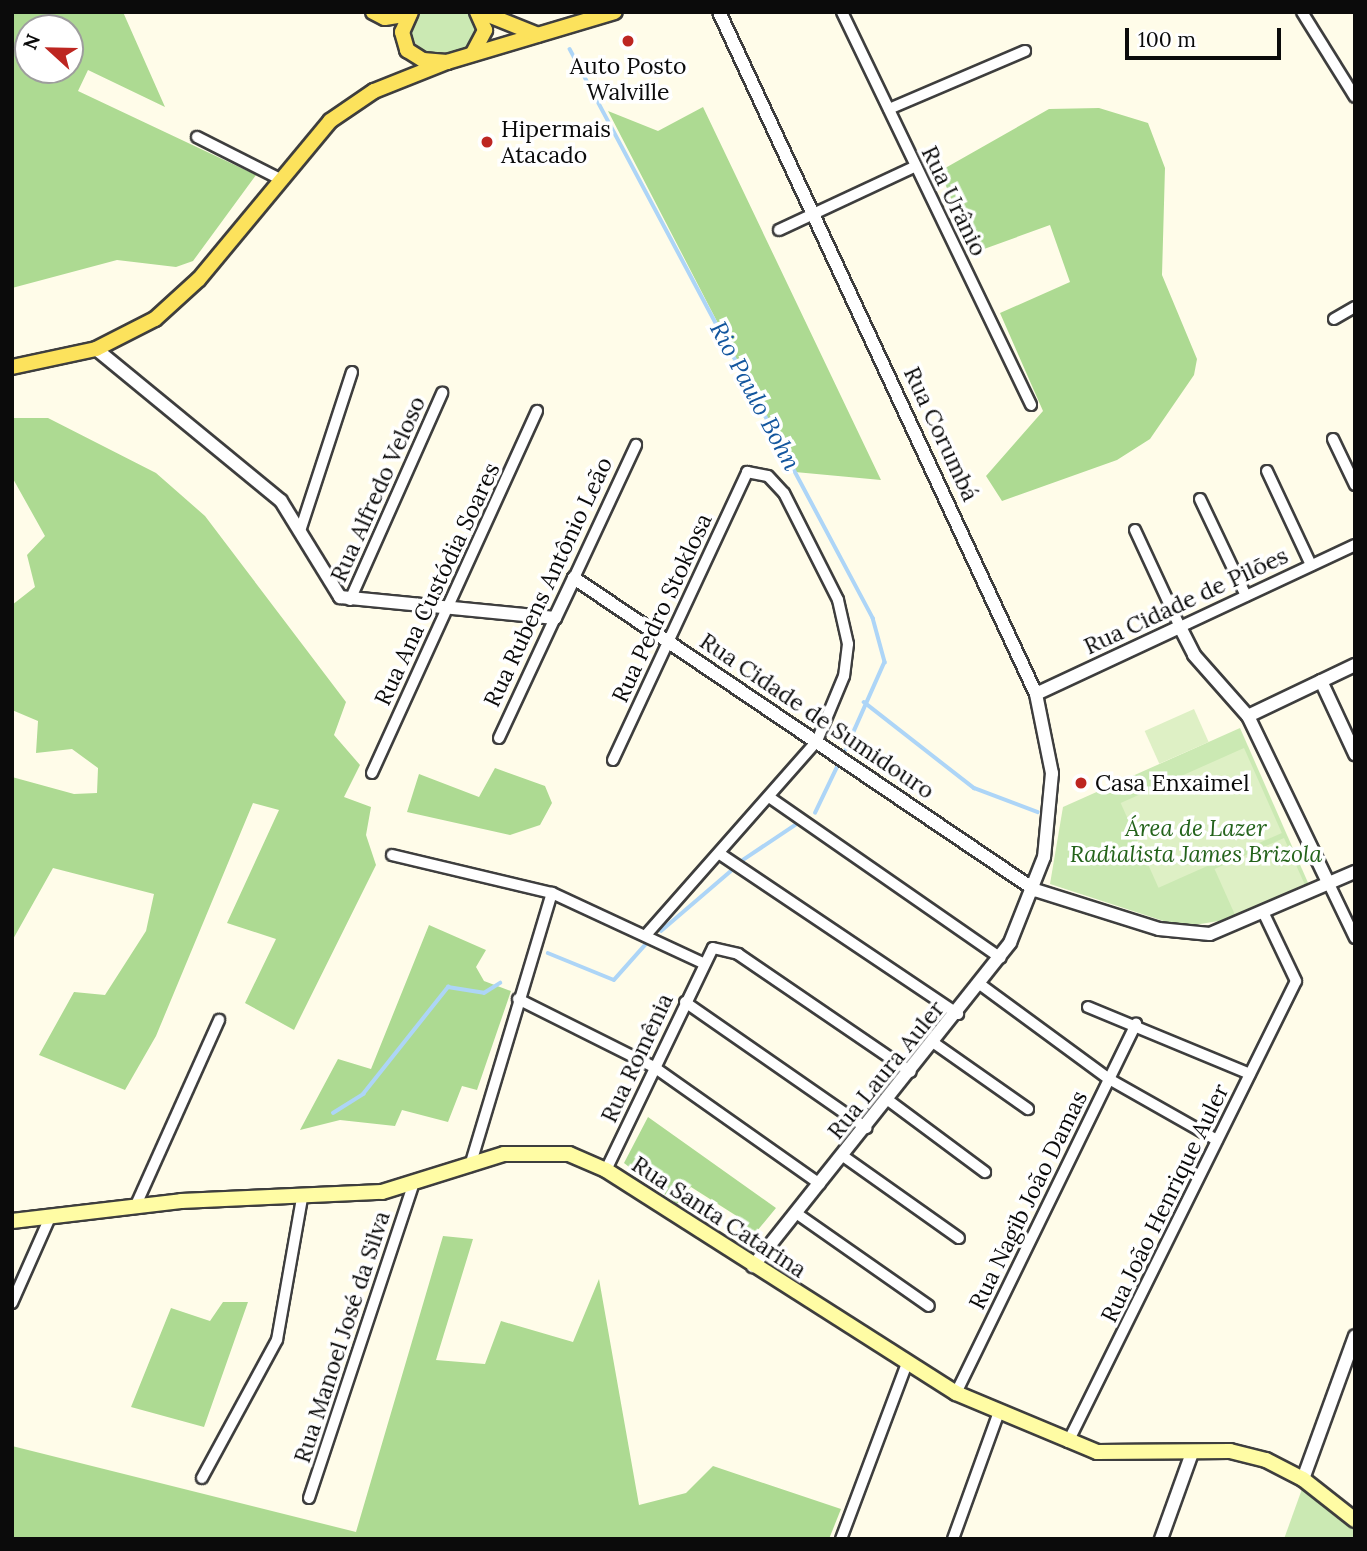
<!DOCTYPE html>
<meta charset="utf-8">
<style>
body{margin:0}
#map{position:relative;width:1367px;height:1551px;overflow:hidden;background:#fffce9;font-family:Lora,serif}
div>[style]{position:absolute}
.green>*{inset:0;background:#cbe9b3}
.forest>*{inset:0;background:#adda92}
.pitch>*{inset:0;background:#def0c5;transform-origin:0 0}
.stream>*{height:3.5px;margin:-1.75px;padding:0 1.75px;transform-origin:1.75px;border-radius:1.75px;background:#add5f7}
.roads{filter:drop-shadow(2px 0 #3e3e3e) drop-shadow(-2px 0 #3e3e3e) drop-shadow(0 2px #3e3e3e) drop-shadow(0 -2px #3e3e3e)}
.minor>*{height:10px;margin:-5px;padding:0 5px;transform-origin:5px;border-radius:5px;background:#fff}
.tertiary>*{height:12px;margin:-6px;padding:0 6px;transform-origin:6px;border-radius:6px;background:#fff}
.secondary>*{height:14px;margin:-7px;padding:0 7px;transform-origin:7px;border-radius:7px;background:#fffca4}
.primary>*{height:14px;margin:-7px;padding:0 7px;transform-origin:7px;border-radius:7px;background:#fce25c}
.dots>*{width:19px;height:19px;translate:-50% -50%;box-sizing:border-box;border:4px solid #fff;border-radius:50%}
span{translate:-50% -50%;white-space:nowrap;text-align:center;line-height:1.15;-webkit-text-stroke:7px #fff;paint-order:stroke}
.poi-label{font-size:23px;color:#0b0b0b}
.left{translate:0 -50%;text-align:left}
.street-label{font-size:23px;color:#0b0b0b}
.park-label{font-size:23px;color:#24631b;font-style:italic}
.water-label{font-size:24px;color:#13569e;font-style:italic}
.frame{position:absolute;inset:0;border:14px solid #0b0b0b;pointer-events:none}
.north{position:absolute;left:14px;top:14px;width:70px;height:70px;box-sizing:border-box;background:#fff;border:2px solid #9d9d9d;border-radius:50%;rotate:292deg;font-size:19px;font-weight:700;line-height:28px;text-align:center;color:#0b0b0b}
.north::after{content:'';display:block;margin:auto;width:24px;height:32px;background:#bd2621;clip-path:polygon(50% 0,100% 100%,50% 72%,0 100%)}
.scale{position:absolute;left:1125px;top:28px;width:156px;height:32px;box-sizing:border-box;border:4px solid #0b0b0b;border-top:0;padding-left:9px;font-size:21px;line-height:24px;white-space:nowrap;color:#0b0b0b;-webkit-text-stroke:5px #fff;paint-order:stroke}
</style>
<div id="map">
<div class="green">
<i style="clip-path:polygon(417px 12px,469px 12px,475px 23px,473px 44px,464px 52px,424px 53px,411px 38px)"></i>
<i style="clip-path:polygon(1240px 728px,1309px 885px,1237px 918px,1182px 927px,1050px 884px,1063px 807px)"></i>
<i style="clip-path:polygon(1302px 1489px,1355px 1528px,1355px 1539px,1284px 1539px)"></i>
</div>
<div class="forest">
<i style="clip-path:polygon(evenodd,12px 12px,123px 12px,165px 107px,88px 70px,78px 91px,256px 175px,193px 261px,176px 267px,117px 260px,12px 288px,12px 12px,70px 28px,70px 70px,28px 70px,28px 28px,70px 28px)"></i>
<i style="clip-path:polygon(703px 107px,881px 480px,795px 472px,608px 111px,658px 131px)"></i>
<i style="clip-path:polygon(1099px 108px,1148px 123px,1165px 168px,1162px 275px,1197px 359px,1194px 375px,1150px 439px,1117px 460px,1002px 501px,986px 476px,1043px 411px,1000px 313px,1070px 282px,1050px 225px,973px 253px,940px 171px,1049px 109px)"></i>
<i style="clip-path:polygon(12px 418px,48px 418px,156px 473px,205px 516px,346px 702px,334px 735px,360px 765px,344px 797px,371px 807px,366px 835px,376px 865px,294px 1030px,245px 1003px,276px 939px,227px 923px,279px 810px,253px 803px,156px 1036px,125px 1090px,39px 1055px,74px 992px,105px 995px,146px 931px,154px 894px,53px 868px,12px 941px,12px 777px,74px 794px,97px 793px,98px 768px,72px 749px,36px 753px,38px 721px,12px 710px,12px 605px,35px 587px,27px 555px,45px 536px,12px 477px)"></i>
<i style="clip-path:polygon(495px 768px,545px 786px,552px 803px,540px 825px,510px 835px,407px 812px,419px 774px,479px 797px)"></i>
<i style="clip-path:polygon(429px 925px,486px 950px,476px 967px,484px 981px,511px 991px,477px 1090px,462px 1086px,448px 1122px,402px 1110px,395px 1126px,340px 1120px,300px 1130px,338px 1059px,371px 1069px)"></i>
<i style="clip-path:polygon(648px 1117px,776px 1208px,747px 1243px,735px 1238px,743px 1220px,691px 1187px,677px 1204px,624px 1163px)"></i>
<i style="clip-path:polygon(443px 1236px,473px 1239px,436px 1360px,485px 1364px,501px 1321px,573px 1342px,599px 1279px,639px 1505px,686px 1493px,713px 1466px,841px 1509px,829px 1539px,12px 1539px,12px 1446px,356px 1532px)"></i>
<i style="clip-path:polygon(223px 1302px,248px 1302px,204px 1427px,131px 1407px,171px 1308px,210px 1321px)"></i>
</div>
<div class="pitch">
<i style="left:1194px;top:709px;width:36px;height:54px;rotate:66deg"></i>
<i style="left:1244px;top:748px;width:93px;height:135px;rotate:66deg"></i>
<i style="left:1284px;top:838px;width:54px;height:76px;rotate:66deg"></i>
</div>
<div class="stream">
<i style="left:570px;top:49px;width:645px;rotate:61.96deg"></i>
<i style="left:873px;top:618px;width:46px;rotate:74.7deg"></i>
<i style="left:885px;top:662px;width:96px;rotate:113.9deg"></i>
<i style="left:864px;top:702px;width:140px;rotate:38deg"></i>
<i style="left:974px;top:788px;width:68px;rotate:20.6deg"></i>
<i style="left:815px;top:813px;width:53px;rotate:-64.4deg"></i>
<i style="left:743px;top:860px;width:63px;rotate:-33.9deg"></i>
<i style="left:661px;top:931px;width:92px;rotate:-40.6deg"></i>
<i style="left:548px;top:953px;width:71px;rotate:22.2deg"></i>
<i style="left:614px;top:980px;width:48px;rotate:-48.4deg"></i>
<i style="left:333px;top:1113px;width:36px;rotate:-32deg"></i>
<i style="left:363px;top:1094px;width:137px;rotate:-51.5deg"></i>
<i style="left:448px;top:987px;width:36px;rotate:9deg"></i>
<i style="left:484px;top:993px;width:19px;rotate:-32deg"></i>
</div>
<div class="roads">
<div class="minor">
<i style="left:842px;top:12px;width:436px;rotate:64.3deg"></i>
<i style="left:1302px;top:12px;width:100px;rotate:58.1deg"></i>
<i style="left:889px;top:109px;width:148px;rotate:-23.1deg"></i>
<i style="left:197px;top:137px;width:93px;rotate:26.8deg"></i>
<i style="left:779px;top:230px;width:151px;rotate:-25deg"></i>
<i style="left:1334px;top:319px;width:24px;rotate:-30deg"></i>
<i style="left:1333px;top:439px;width:51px;rotate:64.4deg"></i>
<i style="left:1267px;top:471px;width:104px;rotate:64.9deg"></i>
<i style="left:1200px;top:499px;width:107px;rotate:64.6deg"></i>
<i style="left:301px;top:528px;width:164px;rotate:-71.9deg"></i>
<i style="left:1135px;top:530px;width:107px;rotate:65.1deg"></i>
<i style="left:1180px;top:627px;width:193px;rotate:-25.1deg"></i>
<i style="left:574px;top:578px;width:147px;rotate:-65deg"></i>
<i style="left:350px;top:600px;width:227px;rotate:-66deg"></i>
<i style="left:499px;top:738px;width:132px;rotate:-65deg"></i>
<i style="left:613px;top:760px;width:318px;rotate:-65deg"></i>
<i style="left:747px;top:472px;width:21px;rotate:11deg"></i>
<i style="left:768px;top:476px;width:23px;rotate:47deg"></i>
<i style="left:784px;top:493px;width:120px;rotate:63.2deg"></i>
<i style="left:838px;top:600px;width:45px;rotate:77.2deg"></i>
<i style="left:848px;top:644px;width:32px;rotate:97deg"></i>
<i style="left:844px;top:676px;width:70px;rotate:112.6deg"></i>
<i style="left:817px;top:741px;width:257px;rotate:131.4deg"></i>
<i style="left:372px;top:773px;width:398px;rotate:-65.5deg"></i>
<i style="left:769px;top:797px;width:282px;rotate:34.8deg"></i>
<i style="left:720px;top:854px;width:287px;rotate:33.9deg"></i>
<i style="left:392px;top:855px;width:164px;rotate:13.4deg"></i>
<i style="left:552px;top:893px;width:166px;rotate:24.9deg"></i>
<i style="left:1329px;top:884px;width:60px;rotate:64.3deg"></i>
<i style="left:981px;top:985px;width:159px;rotate:36.3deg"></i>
<i style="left:1109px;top:1079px;width:124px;rotate:29.5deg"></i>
<i style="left:518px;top:999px;width:152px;rotate:26.6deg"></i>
<i style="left:654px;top:1067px;width:203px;rotate:35.2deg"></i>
<i style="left:685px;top:1002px;width:221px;rotate:34.8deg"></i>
<i style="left:1088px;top:1007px;width:175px;rotate:22.5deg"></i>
<i style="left:934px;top:1043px;width:115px;rotate:35.1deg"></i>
<i style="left:888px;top:1100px;width:121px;rotate:36.6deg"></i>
<i style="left:843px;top:1156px;width:142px;rotate:35.3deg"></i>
<i style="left:470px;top:1166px;width:285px;rotate:-73.3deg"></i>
<i style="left:606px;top:1170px;width:246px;rotate:-64.3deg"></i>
<i style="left:713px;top:948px;width:26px;rotate:13deg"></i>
<i style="left:738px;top:954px;width:209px;rotate:34.3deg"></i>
<i style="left:136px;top:1205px;width:203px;rotate:-65.8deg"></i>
<i style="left:796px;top:1213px;width:162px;rotate:35deg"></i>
<i style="left:12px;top:1303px;width:96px;rotate:-66.1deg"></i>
<i style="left:956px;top:1393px;width:411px;rotate:-64deg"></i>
<i style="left:1068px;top:1442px;width:514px;rotate:-63.68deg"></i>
<i style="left:1296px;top:981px;width:74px;rotate:-115.5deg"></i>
<i style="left:202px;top:1478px;width:157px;rotate:-61.5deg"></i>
<i style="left:277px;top:1340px;width:144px;rotate:-80deg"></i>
<i style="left:309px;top:1498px;width:327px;rotate:-71.6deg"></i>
<i style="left:841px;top:1539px;width:185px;rotate:-69.4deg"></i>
<i style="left:953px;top:1539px;width:135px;rotate:-70.1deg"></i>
</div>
<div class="tertiary">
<i style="left:719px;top:12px;width:752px;rotate:65.07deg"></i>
<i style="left:1036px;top:694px;width:81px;rotate:78.6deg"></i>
<i style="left:1052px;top:773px;width:84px;rotate:95.4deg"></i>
<i style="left:1044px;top:857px;width:92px;rotate:111.6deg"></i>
<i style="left:1010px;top:943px;width:413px;rotate:128.5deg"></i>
<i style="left:96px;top:349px;width:239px;rotate:39.4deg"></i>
<i style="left:281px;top:501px;width:113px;rotate:58.4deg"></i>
<i style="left:340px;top:597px;width:216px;rotate:5.6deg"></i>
<i style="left:555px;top:618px;width:44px;rotate:-64.6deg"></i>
<i style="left:574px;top:578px;width:557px;rotate:34.09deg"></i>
<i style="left:1035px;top:890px;width:130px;rotate:17.5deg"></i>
<i style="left:1159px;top:929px;width:51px;rotate:5.6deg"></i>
<i style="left:1210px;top:934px;width:158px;rotate:-23.2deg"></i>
<i style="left:1321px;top:681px;width:81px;rotate:65deg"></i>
<i style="left:1036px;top:694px;width:159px;rotate:-25deg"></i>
<i style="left:1180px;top:627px;width:31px;rotate:63deg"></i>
<i style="left:1194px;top:655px;width:81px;rotate:48.5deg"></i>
<i style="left:1248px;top:716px;width:187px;rotate:64.3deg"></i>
<i style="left:1248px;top:716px;width:119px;rotate:-25.5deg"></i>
<i style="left:1303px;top:1479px;width:152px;rotate:-70deg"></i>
<i style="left:1161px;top:1539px;width:91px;rotate:-70.2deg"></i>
</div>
<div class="secondary">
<i style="left:12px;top:1221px;width:170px;rotate:-6.7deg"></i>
<i style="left:181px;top:1201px;width:201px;rotate:-2.6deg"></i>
<i style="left:382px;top:1192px;width:128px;rotate:-17.3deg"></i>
<i style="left:504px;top:1154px;width:65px"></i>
<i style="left:569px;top:1154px;width:40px;rotate:23.4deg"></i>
<i style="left:606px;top:1170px;width:415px;rotate:32.5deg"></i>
<i style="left:956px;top:1393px;width:153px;rotate:22.7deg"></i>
<i style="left:1097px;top:1452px;width:133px;rotate:-0.4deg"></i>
<i style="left:1230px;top:1451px;width:37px;rotate:14deg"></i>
<i style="left:1266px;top:1460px;width:42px;rotate:27.2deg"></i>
<i style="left:1303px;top:1479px;width:66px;rotate:38.3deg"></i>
</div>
<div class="primary">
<i style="left:373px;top:12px;width:13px;rotate:27deg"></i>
<i style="left:385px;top:18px;width:25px;rotate:-9deg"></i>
<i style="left:411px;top:12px;width:22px;rotate:114deg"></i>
<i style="left:402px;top:32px;width:19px;rotate:74deg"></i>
<i style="left:407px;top:50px;width:19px;rotate:32deg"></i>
<i style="left:423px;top:60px;width:24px;rotate:5deg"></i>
<i style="left:447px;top:62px;width:175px;rotate:-16.6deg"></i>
<i style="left:481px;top:12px;width:61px;rotate:22deg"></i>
<i style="left:473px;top:53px;width:26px;rotate:-62deg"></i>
<i style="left:485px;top:30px;width:20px;rotate:-114deg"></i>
<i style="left:12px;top:367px;width:86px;rotate:-12.1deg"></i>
<i style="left:96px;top:349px;width:66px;rotate:-27deg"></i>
<i style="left:155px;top:319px;width:59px;rotate:-42.3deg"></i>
<i style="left:199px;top:279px;width:205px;rotate:-50.3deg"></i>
<i style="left:330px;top:121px;width:53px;rotate:-34.3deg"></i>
<i style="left:374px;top:91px;width:79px;rotate:-21.7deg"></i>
</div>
</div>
<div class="dots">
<i style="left:628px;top:41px;background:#bd2621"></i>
<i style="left:487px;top:142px;background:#bd2621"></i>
<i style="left:1081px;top:783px;background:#bd2621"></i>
</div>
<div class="poi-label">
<span style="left:628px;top:79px">Auto Posto<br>Walville</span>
<span class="left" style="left:501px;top:142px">Hipermais<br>Atacado</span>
<span class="left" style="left:1095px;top:783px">Casa Enxaimel</span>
</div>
<div class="street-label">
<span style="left:954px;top:201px;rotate:64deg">Rua Urânio</span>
<span style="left:941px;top:434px;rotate:65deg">Rua Corumbá</span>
<span style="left:378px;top:489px;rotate:-66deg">Rua Alfredo Veloso</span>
<span style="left:548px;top:582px;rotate:-65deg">Rua Rubens Antônio Leão</span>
<span style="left:437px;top:584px;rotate:-65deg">Rua Ana Custódia Soares</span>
<span style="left:1186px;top:601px;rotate:-25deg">Rua Cidade de Pilões</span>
<span style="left:662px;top:608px;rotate:-65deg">Rua Pedro Stoklosa</span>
<span style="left:817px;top:716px;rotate:34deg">Rua Cidade de Sumidouro</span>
<span style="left:637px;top:1058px;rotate:-65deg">Rua Romênia</span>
<span style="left:886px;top:1070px;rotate:-51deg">Rua Laura Auler</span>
<span style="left:1028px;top:1200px;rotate:-64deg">Rua Nagib João Damas</span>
<span style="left:1165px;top:1203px;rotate:-64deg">Rua João Henrique Auler</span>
<span style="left:719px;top:1217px;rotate:33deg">Rua Santa Catarina</span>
<span style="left:342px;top:1337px;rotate:-72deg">Rua Manoel José da Silva</span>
</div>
<div class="park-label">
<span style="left:1196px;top:841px">Área de Lazer<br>Radialista James Brizola</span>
</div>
<div class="water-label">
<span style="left:755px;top:396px;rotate:62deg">Rio Paulo Bohn</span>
</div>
<div class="frame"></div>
<div class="north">N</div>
<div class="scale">100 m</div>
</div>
